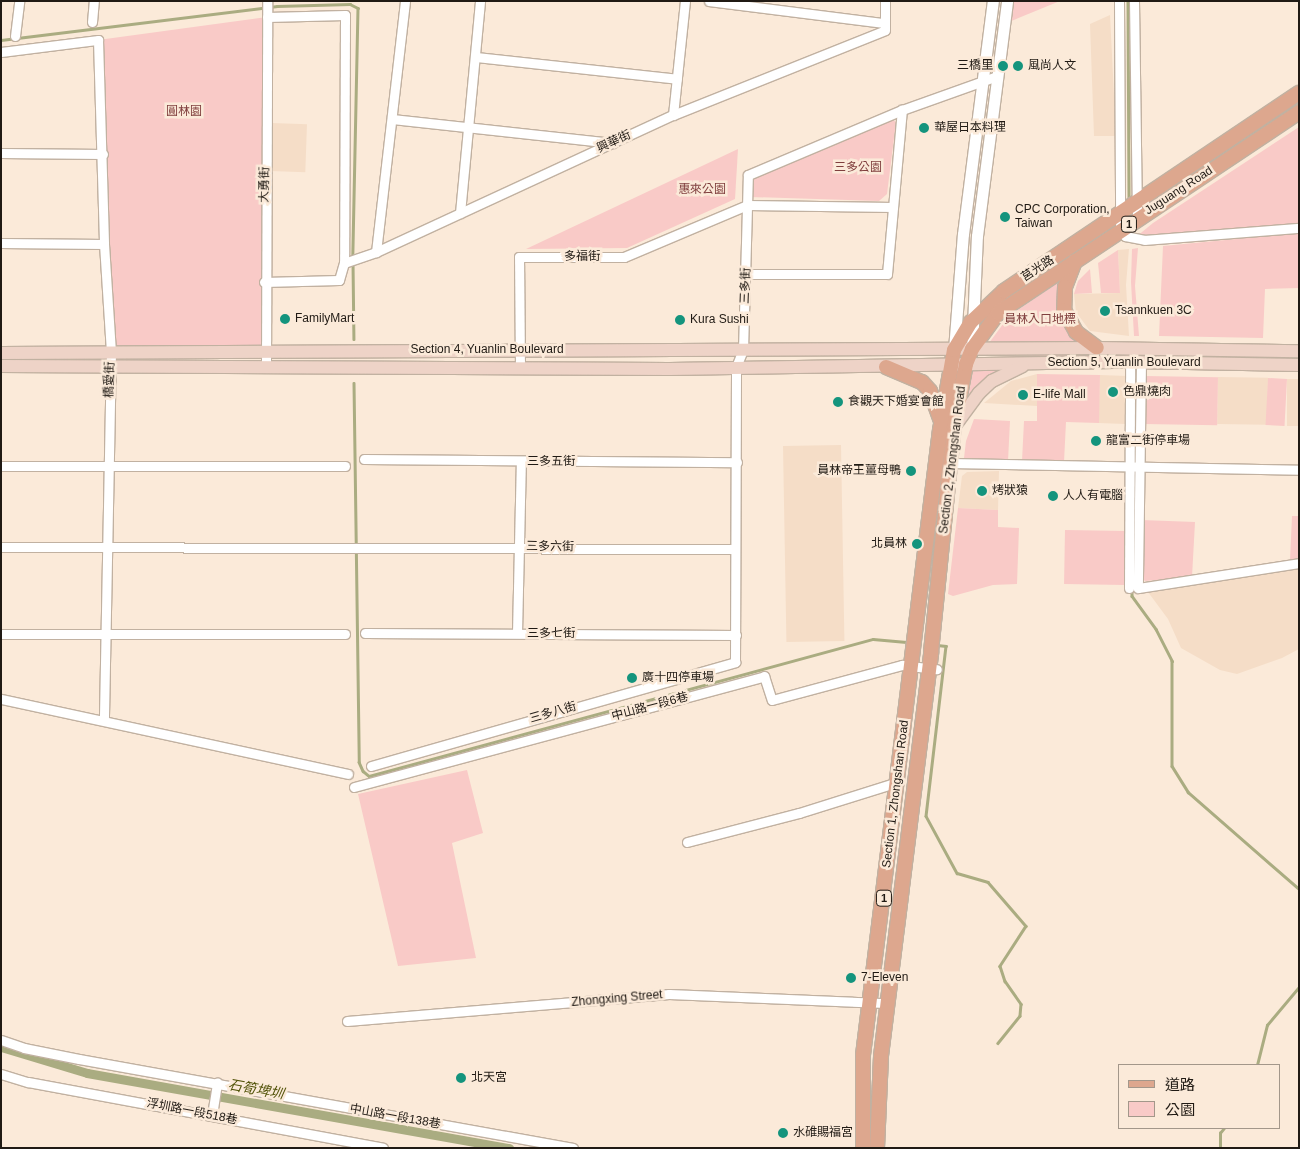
<!DOCTYPE html>
<meta charset="utf-8">
<style>
body{margin:0}
#map{position:relative;width:1300px;height:1149px;overflow:hidden;background:#fbead9;font-family:Arial,"Noto Sans TC",sans-serif}
div>[style]{position:absolute}
.built>*{inset:0;background:#f5ddc7;transform-origin:0 0}
.green>*{inset:0;background:#f9cac7;transform-origin:0 0}
.stream>*{height:2.5px;margin:-1.25px;padding:0 1.25px;transform-origin:1.25px;border-radius:1.25px;background:#aaac81}
.canal>*{height:9px;margin:-4.5px;padding:0 4.5px;transform-origin:4.5px;border-radius:4.5px;background:#aaac81}
.roads{filter:drop-shadow(1px 0 #c1b1a1) drop-shadow(-1px 0 #c1b1a1) drop-shadow(0 1px #c1b1a1) drop-shadow(0 -1px #c1b1a1)}
.minor>*{height:9px;margin:-4.5px;padding:0 4.5px;transform-origin:4.5px;border-radius:4.5px;background:#fff}
.tertiary>*{height:11px;margin:-5.5px;padding:0 5.5px;transform-origin:5.5px;border-radius:5.5px;background:#fff}
.secondary>*{height:12px;margin:-6px;padding:0 6px;transform-origin:6px;border-radius:6px;background:#eed3c7}
.primary>*{height:14px;margin:-7px;padding:0 7px;transform-origin:7px;border-radius:7px;background:#dda78e}
.dots>*{width:14px;height:14px;translate:-50% -50%;box-sizing:border-box;border:2px solid #fbead9;border-radius:50%}
span{translate:-50% -50%;white-space:nowrap;text-align:center;line-height:1.15;-webkit-text-stroke:5px #fbead9;paint-order:stroke}
.shield-label span{padding:1px 4px;background:#fbead9;border:1px solid;border-radius:4px;-webkit-text-stroke-width:0}
.shield-label{font-size:11px;color:#201a14;font-weight:700}
.poi-label{font-size:12px;color:#201a14}
.right{translate:-100% -50%;text-align:right}
.left{translate:0 -50%;text-align:left}
.park-label{font-size:12px;color:#803f3e}
.street-label{font-size:12px;color:#201a14}
.water-label{font-size:14px;color:#53540a;font-style:italic}
.frame{position:absolute;inset:0;border:2px solid #201a14;pointer-events:none}
.legend{position:absolute;left:1118px;top:1064px;width:162px;height:65px;box-sizing:border-box;background:#fbead9;border:1px solid #a3978a;margin:0;padding:6px 9px;list-style:none;font-size:15px;color:#201a14}
.legend li{display:flex;align-items:center;gap:10px;height:25px}
.legend b{width:25px;border:1px solid #a3978a}
</style>
<div id="map">
<div class="built">
<i style="clip-path:polygon(1110px 15px,1116px 136px,1094px 136px,1090px 24px)"></i>
<i style="left:272px;top:123px;width:35px;height:48px;rotate:2deg"></i>
<i style="clip-path:polygon(1129px 249px,1126px 285px,1129px 336px,1090px 331px,1076px 312px,1074px 294px,1120px 293px,1118px 250px)"></i>
<i style="clip-path:polygon(1037px 374px,1037px 406px,984px 403px,1011px 381px)"></i>
<i style="left:1100px;top:375px;width:27px;height:48px;rotate:2deg"></i>
<i style="left:1218px;top:377px;width:50px;height:47px;rotate:1deg"></i>
<i style="left:1287px;top:379px;width:12px;height:47px"></i>
<i style="left:841px;top:445px;width:196px;height:58px;rotate:89deg"></i>
<i style="clip-path:polygon(999px 471px,998px 510px,958px 508px,962px 476px,967px 472px)"></i>
<i style="clip-path:polygon(1299px 568px,1299px 649px,1282px 658px,1237px 674px,1220px 670px,1181px 648px,1168px 619px,1148px 592px)"></i>
</div>
<div class="green">
<i style="clip-path:polygon(1012px 1px,1060px 1px,1009px 22px)"></i>
<i style="clip-path:polygon(267px 17px,266px 350px,111px 351px,98px 40px)"></i>
<i style="clip-path:polygon(893px 120px,896px 122px,887px 194px,879px 201px,750px 197px,750px 179px)"></i>
<i style="clip-path:polygon(1299px 127px,1299px 223px,1136px 237px,1153px 223px)"></i>
<i style="clip-path:polygon(738px 149px,735px 199px,627px 248px,526px 249px)"></i>
<i style="clip-path:polygon(1299px 233px,1299px 288px,1265px 289px,1263px 338px,1159px 336px,1163px 246px)"></i>
<i style="clip-path:polygon(1138px 248px,1135px 286px,1139px 336px,1134px 336px,1131px 282px,1132px 249px)"></i>
<i style="clip-path:polygon(1118px 250px,1120px 293px,1101px 293px,1098px 263px)"></i>
<i style="clip-path:polygon(1090px 269px,1092px 293px,1074px 294px,1078px 281px)"></i>
<i style="clip-path:polygon(1060px 281px,1079px 343px,989px 343px,1009px 316px)"></i>
<i style="clip-path:polygon(1077px 352px,1299px 356px,1299px 360px,995px 358px)"></i>
<i style="clip-path:polygon(999px 369px,1000px 372px,968px 398px,973px 371px)"></i>
<i style="clip-path:polygon(1037px 374px,1100px 375px,1099px 423px,1066px 422px,1064px 462px,1022px 461px,1024px 421px,1037px 421px)"></i>
<i style="left:1145px;top:376px;width:73px;height:48px;rotate:1deg"></i>
<i style="left:1268px;top:378px;width:19px;height:47px;rotate:3deg"></i>
<i style="clip-path:polygon(974px 419px,1010px 421px,1008px 461px,964px 458px,966px 441px)"></i>
<i style="clip-path:polygon(958px 508px,998px 510px,998px 527px,1019px 528px,1017px 584px,993px 585px,953px 596px,948px 594px)"></i>
<i style="clip-path:polygon(1292px 516px,1299px 516px,1299px 559px,1290px 561px)"></i>
<i style="clip-path:polygon(1141px 520px,1195px 522px,1192px 577px,1145px 581px,1140px 576px)"></i>
<i style="left:1065px;top:530px;width:61px;height:54px;rotate:1deg"></i>
<i style="clip-path:polygon(467px 770px,483px 833px,452px 843px,476px 958px,398px 966px,358px 794px)"></i>
</div>
<div class="stream">
<i style="left:1128px;top:1px;width:199px;rotate:89.7deg"></i>
<i style="left:1px;top:40px;width:278px;rotate:-7deg"></i>
<i style="left:277px;top:6px;width:73px;rotate:-1.6deg"></i>
<i style="left:350px;top:4px;width:9px;rotate:27deg"></i>
<i style="left:358px;top:8px;width:249px;rotate:91.2deg"></i>
<i style="left:353px;top:262px;width:77px;rotate:89.3deg"></i>
<i style="left:354px;top:383px;width:379px;rotate:89.2deg"></i>
<i style="left:359px;top:762px;width:10px;rotate:66deg"></i>
<i style="left:363px;top:771px;width:8px;rotate:40deg"></i>
<i style="left:369px;top:776px;width:522px;rotate:-15.21deg"></i>
<i style="left:873px;top:639px;width:36px;rotate:5deg"></i>
<i style="left:1134px;top:452px;width:71px;rotate:-89.2deg"></i>
<i style="left:1132px;top:590px;width:6px;rotate:90deg"></i>
<i style="left:1132px;top:596px;width:41px;rotate:54deg"></i>
<i style="left:1156px;top:629px;width:36px;rotate:63deg"></i>
<i style="left:1172px;top:661px;width:105px;rotate:90deg"></i>
<i style="left:1172px;top:766px;width:31px;rotate:58deg"></i>
<i style="left:1188px;top:792px;width:147px;rotate:41.1deg"></i>
<i style="left:937px;top:645px;width:9px;rotate:6deg"></i>
<i style="left:946px;top:646px;width:171px;rotate:96.7deg"></i>
<i style="left:926px;top:816px;width:65px;rotate:61.5deg"></i>
<i style="left:957px;top:873px;width:32px;rotate:16deg"></i>
<i style="left:988px;top:882px;width:58px;rotate:49.2deg"></i>
<i style="left:1026px;top:926px;width:48px;rotate:123deg"></i>
<i style="left:1000px;top:966px;width:16px;rotate:72deg"></i>
<i style="left:1005px;top:981px;width:28px;rotate:55deg"></i>
<i style="left:1021px;top:1004px;width:12px;rotate:95deg"></i>
<i style="left:1020px;top:1016px;width:35px;rotate:129deg"></i>
<i style="left:1257px;top:1065px;width:41px;rotate:-76deg"></i>
<i style="left:1267px;top:1025px;width:50px;rotate:-49.9deg"></i>
<i style="left:474px;top:1148px;width:9px;rotate:-32deg"></i>
<i style="left:1220px;top:1148px;width:15px;rotate:-90deg"></i>
<i style="left:1220px;top:1133px;width:6px;rotate:-51deg"></i>
</div>
<div class="canal">
<i style="left:1px;top:1047px;width:90px;rotate:16.8deg"></i>
<i style="left:87px;top:1073px;width:429px;rotate:10.1deg"></i>
</div>
<div class="roads">
<div class="minor">
<i style="left:709px;top:1px;width:176px;rotate:7.2deg"></i>
<i style="left:1119px;top:1px;width:229px;rotate:89.7deg"></i>
<i style="left:1120px;top:230px;width:8px;rotate:50deg"></i>
<i style="left:1125px;top:236px;width:20px;rotate:11deg"></i>
<i style="left:1145px;top:240px;width:154px;rotate:-4.5deg"></i>
<i style="left:1134px;top:1px;width:217px;rotate:89.2deg"></i>
<i style="left:267px;top:17px;width:78px;rotate:-1.5deg"></i>
<i style="left:345px;top:15px;width:248px;rotate:90.2deg"></i>
<i style="left:92px;top:22px;width:21px;rotate:-85deg"></i>
<i style="left:15px;top:36px;width:35px;rotate:-83deg"></i>
<i style="left:1px;top:52px;width:98px;rotate:-7.1deg"></i>
<i style="left:98px;top:40px;width:204px;rotate:88.3deg"></i>
<i style="left:104px;top:244px;width:107px;rotate:86.3deg"></i>
<i style="left:111px;top:351px;width:369px;rotate:91.1deg"></i>
<i style="left:476px;top:57px;width:202px;rotate:6.2deg"></i>
<i style="left:673px;top:115px;width:115px;rotate:-84deg"></i>
<i style="left:392px;top:119px;width:222px;rotate:6.2deg"></i>
<i style="left:1px;top:153px;width:102px;rotate:0.6deg"></i>
<i style="left:460px;top:213px;width:213px;rotate:-84.6deg"></i>
<i style="left:1px;top:243px;width:103px;rotate:0.6deg"></i>
<i style="left:376px;top:252px;width:253px;rotate:-83.4deg"></i>
<i style="left:746px;top:274px;width:141px"></i>
<i style="left:887px;top:274px;width:165px;rotate:-84.8deg"></i>
<i style="left:264px;top:282px;width:75px;rotate:-1.5deg"></i>
<i style="left:339px;top:280px;width:18px;rotate:-74deg"></i>
<i style="left:344px;top:263px;width:34px;rotate:-19deg"></i>
<i style="left:376px;top:252px;width:327px;rotate:-24.8deg"></i>
<i style="left:673px;top:115px;width:228px;rotate:-21.8deg"></i>
<i style="left:885px;top:30px;width:29px;rotate:-90deg"></i>
<i style="left:1141px;top:362px;width:226px;rotate:90.8deg"></i>
<i style="left:1138px;top:588px;width:163px;rotate:-8.8deg"></i>
<i style="left:266px;top:368px;width:367px;rotate:-89.8deg"></i>
<i style="left:520px;top:368px;width:111px;rotate:-90.5deg"></i>
<i style="left:519px;top:257px;width:105px"></i>
<i style="left:624px;top:257px;width:134px;rotate:-22.9deg"></i>
<i style="left:747px;top:205px;width:146px;rotate:0.8deg"></i>
<i style="left:364px;top:459px;width:373px;rotate:0.5deg"></i>
<i style="left:950px;top:463px;width:349px;rotate:1.1deg"></i>
<i style="left:1px;top:466px;width:344px"></i>
<i style="left:1px;top:547px;width:734px;rotate:0.16deg"></i>
<i style="left:1129px;top:588px;width:226px;rotate:-89.7deg"></i>
<i style="left:365px;top:633px;width:371px;rotate:0.3deg"></i>
<i style="left:517px;top:633px;width:171px;rotate:-88.7deg"></i>
<i style="left:1px;top:634px;width:344px"></i>
<i style="left:1px;top:699px;width:355px;rotate:12.2deg"></i>
<i style="left:371px;top:766px;width:379px;rotate:-15.9deg"></i>
<i style="left:735px;top:662px;width:295px;rotate:-89.8deg"></i>
<i style="left:736px;top:367px;width:18px;rotate:-68deg"></i>
<i style="left:743px;top:350px;width:175px;rotate:-88.4deg"></i>
<i style="left:748px;top:175px;width:167px;rotate:-22.9deg"></i>
<i style="left:902px;top:110px;width:101px;rotate:-19.7deg"></i>
<i style="left:354px;top:787px;width:425px;rotate:-15.1deg"></i>
<i style="left:764px;top:676px;width:25px;rotate:72deg"></i>
<i style="left:772px;top:700px;width:135px;rotate:-15.1deg"></i>
<i style="left:902px;top:665px;width:35px;rotate:7deg"></i>
<i style="left:687px;top:842px;width:116px;rotate:-14.5deg"></i>
<i style="left:799px;top:813px;width:104px;rotate:-17.4deg"></i>
<i style="left:347px;top:1021px;width:323px;rotate:-4.8deg"></i>
<i style="left:669px;top:994px;width:218px;rotate:2.4deg"></i>
<i style="left:1px;top:1040px;width:24px;rotate:19deg"></i>
<i style="left:24px;top:1048px;width:56px;rotate:11.3deg"></i>
<i style="left:79px;top:1059px;width:502px;rotate:10.21deg"></i>
<i style="left:1px;top:1074px;width:28px;rotate:17deg"></i>
<i style="left:28px;top:1082px;width:361px;rotate:10.5deg"></i>
<i style="left:212px;top:1115px;width:33px;rotate:-81deg"></i>
</div>
<div class="tertiary">
<i style="left:972px;top:349px;width:113px;rotate:-87.5deg"></i>
<i style="left:977px;top:236px;width:237px;rotate:-82.7deg"></i>
<i style="left:954px;top:350px;width:116px;rotate:-85.6deg"></i>
<i style="left:963px;top:234px;width:235px;rotate:-82.7deg"></i>
</div>
<div class="secondary">
<i style="left:1px;top:353px;width:1096px;rotate:-0.26deg"></i>
<i style="left:1097px;top:348px;width:202px;rotate:0.9deg"></i>
<i style="left:1px;top:366px;width:669px;rotate:0.26deg"></i>
<i style="left:670px;top:369px;width:460px;rotate:-0.9deg"></i>
<i style="left:1130px;top:362px;width:169px;rotate:1deg"></i>
<i style="left:954px;top:427px;width:42px;rotate:-53.7deg"></i>
<i style="left:979px;top:393px;width:18px;rotate:-43deg"></i>
<i style="left:992px;top:381px;width:34px;rotate:-26deg"></i>
</div>
<div class="primary">
<i style="left:1075px;top:261px;width:28px;rotate:111deg"></i>
<i style="left:1065px;top:287px;width:23px;rotate:92deg"></i>
<i style="left:1064px;top:310px;width:25px;rotate:61deg"></i>
<i style="left:1076px;top:332px;width:26px;rotate:37deg"></i>
<i style="left:886px;top:367px;width:39px;rotate:23deg"></i>
<i style="left:922px;top:382px;width:12px;rotate:48deg"></i>
<i style="left:930px;top:391px;width:33px;rotate:70deg"></i>
<i style="left:863px;top:1148px;width:93px;rotate:-90deg"></i>
<i style="left:863px;top:1055px;width:630px;rotate:-82.98deg"></i>
<i style="left:940px;top:430px;width:81px;rotate:-80.1deg"></i>
<i style="left:954px;top:350px;width:33px;rotate:-59deg"></i>
<i style="left:971px;top:322px;width:45px;rotate:-43.2deg"></i>
<i style="left:1004px;top:291px;width:355px;rotate:-33.9deg"></i>
<i style="left:877px;top:1148px;width:92px;rotate:-87.5deg"></i>
<i style="left:881px;top:1056px;width:407px;rotate:-82.9deg"></i>
<i style="left:931px;top:652px;width:226px;rotate:-84.2deg"></i>
<i style="left:954px;top:427px;width:64px;rotate:-79.2deg"></i>
<i style="left:966px;top:364px;width:16px;rotate:-68deg"></i>
<i style="left:972px;top:349px;width:44px;rotate:-54.2deg"></i>
<i style="left:998px;top:313px;width:362px;rotate:-33.7deg"></i>
</div>
</div>
<div class="dots">
<i style="left:1003px;top:66px;background:#14947d"></i>
<i style="left:1018px;top:66px;background:#14947d"></i>
<i style="left:924px;top:128px;background:#14947d"></i>
<i style="left:1005px;top:217px;background:#14947d"></i>
<i style="left:1105px;top:311px;background:#14947d"></i>
<i style="left:285px;top:319px;background:#14947d"></i>
<i style="left:680px;top:320px;background:#14947d"></i>
<i style="left:1113px;top:392px;background:#14947d"></i>
<i style="left:1023px;top:395px;background:#14947d"></i>
<i style="left:838px;top:402px;background:#14947d"></i>
<i style="left:1096px;top:441px;background:#14947d"></i>
<i style="left:911px;top:471px;background:#14947d"></i>
<i style="left:982px;top:491px;background:#14947d"></i>
<i style="left:1053px;top:496px;background:#14947d"></i>
<i style="left:917px;top:544px;background:#14947d"></i>
<i style="left:632px;top:678px;background:#14947d"></i>
<i style="left:851px;top:978px;background:#14947d"></i>
<i style="left:461px;top:1078px;background:#14947d"></i>
<i style="left:783px;top:1133px;background:#14947d"></i>
</div>
<div class="shield-label">
<span style="left:1129px;top:224px">1</span>
<span style="left:884px;top:898px">1</span>
</div>
<div class="poi-label">
<span class="right" style="left:993px;top:66px">三橋里</span>
<span class="left" style="left:1028px;top:66px">風尚人文</span>
<span class="left" style="left:934px;top:128px">華屋日本料理</span>
<span class="left" style="left:1015px;top:217px">CPC Corporation,<br>Taiwan</span>
<span class="left" style="left:1115px;top:311px">Tsannkuen 3C</span>
<span class="left" style="left:295px;top:319px">FamilyMart</span>
<span class="left" style="left:690px;top:320px">Kura Sushi</span>
<span class="left" style="left:1123px;top:392px">色鼎燒肉</span>
<span class="left" style="left:1033px;top:395px">E-life Mall</span>
<span class="left" style="left:848px;top:402px">食觀天下婚宴會館</span>
<span class="left" style="left:1106px;top:441px">龍富二街停車場</span>
<span class="right" style="left:901px;top:471px">員林帝王薑母鴨</span>
<span class="left" style="left:992px;top:491px">烤狀猿</span>
<span class="left" style="left:1063px;top:496px">人人有電腦</span>
<span class="right" style="left:907px;top:544px">北員林</span>
<span class="left" style="left:642px;top:678px">廣十四停車場</span>
<span class="left" style="left:861px;top:978px">7-Eleven</span>
<span class="left" style="left:471px;top:1078px">北天宮</span>
<span class="left" style="left:793px;top:1133px">水碓賜福宮</span>
</div>
<div class="park-label">
<span style="left:184px;top:112px">圓林園</span>
<span style="left:858px;top:168px">三多公園</span>
<span style="left:702px;top:190px">惠來公園</span>
<span style="left:1040px;top:320px">員林入口地標</span>
</div>
<div class="street-label">
<span style="left:614px;top:142px;rotate:-25deg">興華街</span>
<span style="left:265px;top:185px;rotate:-89deg">大勇街</span>
<span style="left:1179px;top:191px;rotate:-33deg">Juguang Road</span>
<span style="left:582px;top:257px">多福街</span>
<span style="left:1038px;top:269px;rotate:-33deg">莒光路</span>
<span style="left:746px;top:286px;rotate:-88deg">三多街</span>
<span style="left:487px;top:350px">Section 4, Yuanlin Boulevard</span>
<span style="left:1124px;top:363px">Section 5, Yuanlin Boulevard</span>
<span style="left:110px;top:380px;rotate:-88deg">橋愛街</span>
<span style="left:953px;top:460px;rotate:-83deg">Section 2, Zhongshan Road</span>
<span style="left:551px;top:462px">三多五街</span>
<span style="left:550px;top:547px;rotate:1deg">三多六街</span>
<span style="left:551px;top:634px">三多七街</span>
<span style="left:650px;top:707px;rotate:-15deg">中山路一段6巷</span>
<span style="left:553px;top:713px;rotate:-16deg">三多八街</span>
<span style="left:896px;top:794px;rotate:-83deg">Section 1, Zhongshan Road</span>
<span style="left:617px;top:999px;rotate:-5deg">Zhongxing Street</span>
<span style="left:192px;top:1112px;rotate:11deg">浮圳路一段518巷</span>
<span style="left:395px;top:1117px;rotate:10deg">中山路一段138巷</span>
</div>
<div class="water-label">
<span style="left:256px;top:1089px;rotate:10deg">石筍埤圳</span>
</div>
<div class="frame"></div>
<ul class="legend">
<li><b style="height:6px;background:#dda78e"></b>道路</li>
<li><b style="height:14px;background:#f9cac7"></b>公園</li>
</ul>
</div>
